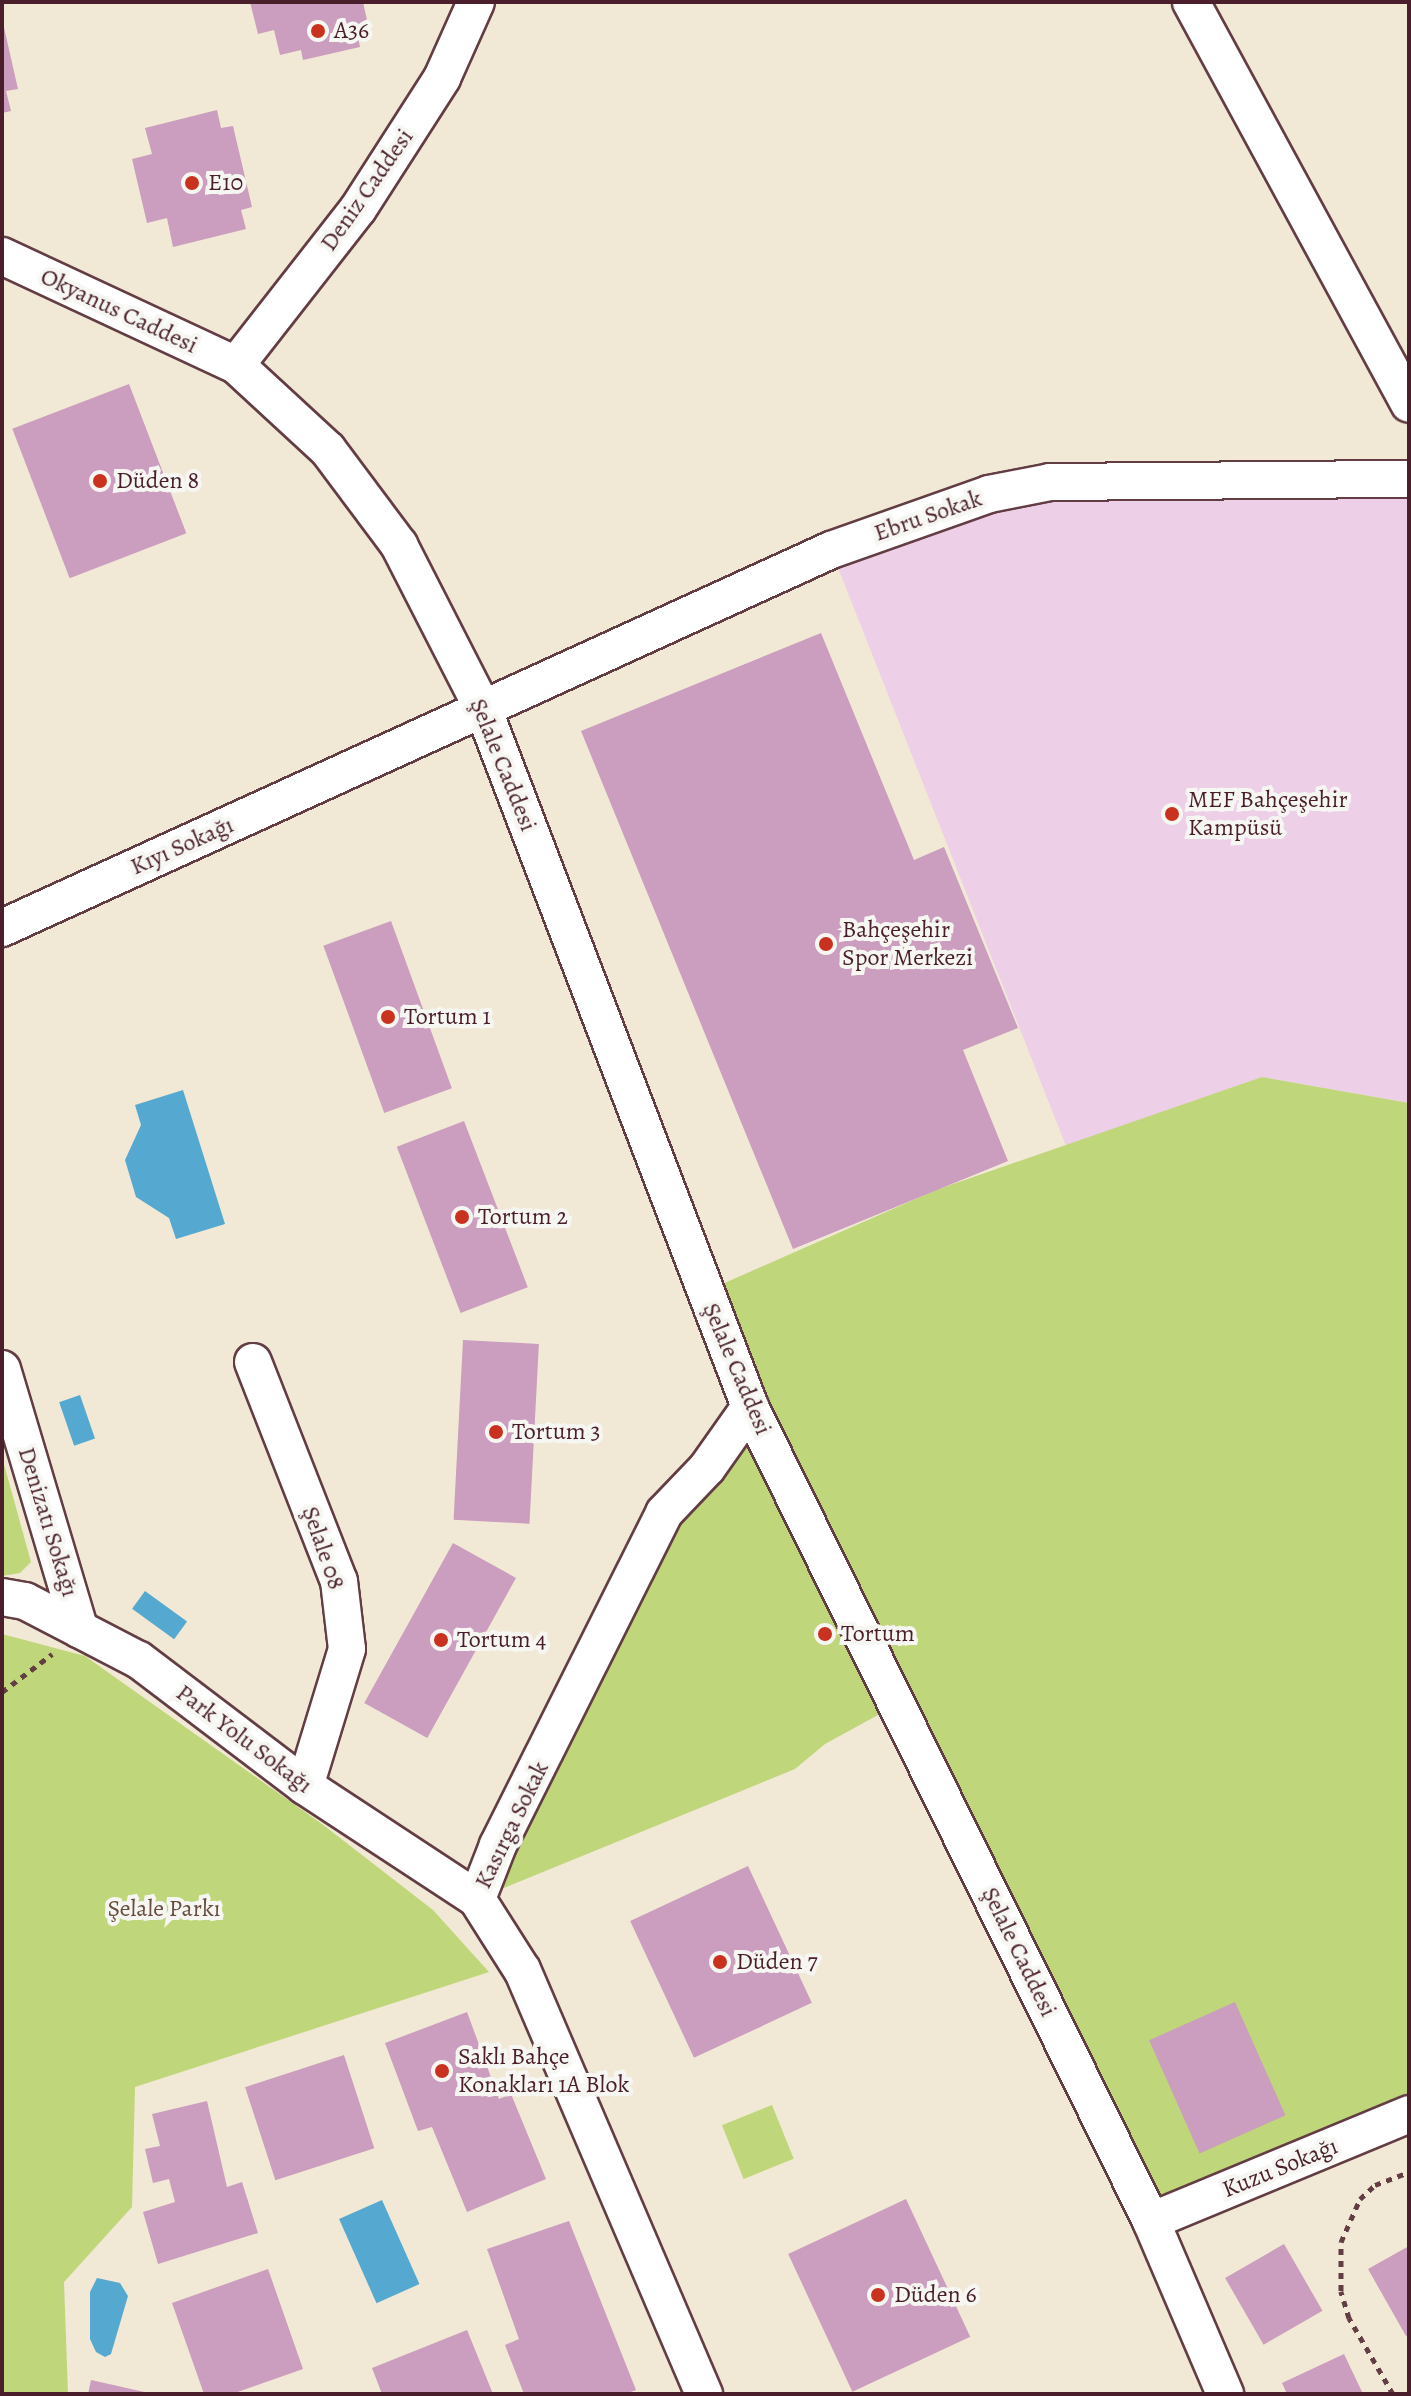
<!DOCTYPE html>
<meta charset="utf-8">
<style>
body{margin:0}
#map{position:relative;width:1411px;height:2396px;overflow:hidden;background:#f1e9d5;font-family:Alegreya,serif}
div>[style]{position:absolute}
.built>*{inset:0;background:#edd0e8}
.green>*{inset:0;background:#c0d67a;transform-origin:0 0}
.water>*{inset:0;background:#55a8d0;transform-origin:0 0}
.building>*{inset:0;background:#cb9dbe;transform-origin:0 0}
.path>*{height:5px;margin-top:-2.5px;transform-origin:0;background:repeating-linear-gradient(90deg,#633d44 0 6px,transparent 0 12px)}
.roads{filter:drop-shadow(2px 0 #633d44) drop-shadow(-2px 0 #633d44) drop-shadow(0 2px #633d44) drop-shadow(0 -2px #633d44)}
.street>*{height:36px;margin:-18px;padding:0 18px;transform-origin:18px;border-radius:18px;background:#fff}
.dots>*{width:22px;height:22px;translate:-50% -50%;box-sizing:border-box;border:4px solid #f6f6f2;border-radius:50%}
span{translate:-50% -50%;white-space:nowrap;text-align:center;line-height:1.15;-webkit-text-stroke:8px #f6f6f2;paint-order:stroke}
.poi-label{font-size:24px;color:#4a1f2b}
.left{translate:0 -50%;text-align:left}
.street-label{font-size:24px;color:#4a1f2b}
.park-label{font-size:24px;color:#684d3f}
.frame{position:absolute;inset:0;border:4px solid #4a1f2b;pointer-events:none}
</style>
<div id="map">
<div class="built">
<i style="clip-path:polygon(1409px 479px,1409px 1103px,1262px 1077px,1066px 1146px,831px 550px,989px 494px)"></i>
</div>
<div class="green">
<i style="clip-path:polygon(1262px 1077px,1409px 1103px,1409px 2114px,1151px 2221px,898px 1704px,825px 1744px,795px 1769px,477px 1899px,664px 1513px,750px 1407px,704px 1292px,936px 1190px)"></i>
<i style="clip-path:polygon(2px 1457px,31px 1562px,20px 1573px,2px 1576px)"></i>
<i style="clip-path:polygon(2px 1634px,85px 1656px,322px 1824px,433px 1910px,489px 1972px,135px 2087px,132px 2207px,64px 2282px,68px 2394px,2px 2394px)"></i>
<i style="left:772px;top:2105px;width:58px;height:54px;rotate:68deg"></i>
</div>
<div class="water">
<i style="clip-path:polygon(183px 1090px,225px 1224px,176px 1239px,169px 1218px,136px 1197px,125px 1160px,141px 1125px,135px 1105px)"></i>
<i style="left:80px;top:1395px;width:46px;height:22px;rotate:71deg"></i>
<i style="left:145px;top:1591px;width:52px;height:22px;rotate:36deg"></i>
<i style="left:382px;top:2200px;width:92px;height:47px;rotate:66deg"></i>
<i style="clip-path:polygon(97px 2278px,120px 2283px,128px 2296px,111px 2354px,105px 2357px,96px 2352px,90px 2339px,90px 2292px)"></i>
</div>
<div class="building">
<i style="clip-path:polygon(250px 2px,363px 2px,369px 29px,357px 32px,360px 47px,303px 60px,301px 50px,280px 55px,274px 30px,258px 34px)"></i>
<i style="clip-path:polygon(3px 23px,18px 89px,6px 91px,11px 111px,2px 113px)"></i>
<i style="clip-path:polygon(217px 110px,221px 128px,233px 126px,252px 207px,241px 210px,246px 229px,173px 247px,167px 218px,147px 223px,132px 159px,152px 154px,145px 128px)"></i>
<i style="left:129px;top:384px;width:160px;height:125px;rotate:69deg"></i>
<i style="clip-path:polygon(821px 633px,914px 860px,944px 847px,1018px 1028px,963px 1050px,1008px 1161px,793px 1249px,581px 731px)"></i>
<i style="left:391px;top:921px;width:178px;height:72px;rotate:70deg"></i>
<i style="left:464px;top:1121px;width:178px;height:72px;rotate:69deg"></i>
<i style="left:463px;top:1340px;width:76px;height:180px;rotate:3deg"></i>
<i style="left:453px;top:1543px;width:72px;height:183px;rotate:29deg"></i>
<i style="left:748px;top:1866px;width:151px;height:130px;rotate:65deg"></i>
<i style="left:1235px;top:2002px;width:124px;height:94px;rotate:66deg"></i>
<i style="clip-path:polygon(467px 2012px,499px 2099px,511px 2094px,546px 2179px,467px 2212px,432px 2127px,418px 2131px,385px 2043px)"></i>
<i style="left:344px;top:2055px;width:98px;height:104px;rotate:72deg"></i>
<i style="clip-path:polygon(207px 2101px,227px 2187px,242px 2182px,258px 2233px,158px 2264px,143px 2212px,175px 2202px,169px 2179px,153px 2183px,145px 2149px,160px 2146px,152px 2114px)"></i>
<i style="left:906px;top:2199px;width:152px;height:130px;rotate:65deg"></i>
<i style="clip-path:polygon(569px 2221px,636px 2390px,625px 2394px,524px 2394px,505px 2345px,519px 2339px,487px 2249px)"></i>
<i style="left:1284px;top:2244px;width:77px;height:68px;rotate:60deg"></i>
<i style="clip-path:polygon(1409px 2246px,1409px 2334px,1406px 2336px,1368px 2269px)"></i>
<i style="clip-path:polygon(268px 2269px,303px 2369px,232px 2394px,204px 2394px,172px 2303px)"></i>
<i style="clip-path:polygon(467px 2330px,493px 2394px,382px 2394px,372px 2368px)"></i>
<i style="clip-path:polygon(1344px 2354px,1363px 2394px,1287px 2394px,1282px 2383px)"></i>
<i style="clip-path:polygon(91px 2380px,149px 2393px,148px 2394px,88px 2394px)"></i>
</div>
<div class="path">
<i style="left:2px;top:1692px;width:63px;rotate:-37.2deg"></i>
<i style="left:1393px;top:2394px;width:88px;rotate:-120.1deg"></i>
<i style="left:1349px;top:2318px;width:28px;rotate:-107deg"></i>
<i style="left:1341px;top:2291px;width:49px;rotate:-90deg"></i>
<i style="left:1341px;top:2242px;width:47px;rotate:-66.2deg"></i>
<i style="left:1360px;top:2199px;width:21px;rotate:-43deg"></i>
<i style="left:1375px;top:2185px;width:36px;rotate:-21deg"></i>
</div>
<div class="roads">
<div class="street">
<i style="left:1191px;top:2px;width:457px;rotate:61.5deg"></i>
<i style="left:2px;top:256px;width:258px;rotate:25deg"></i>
<i style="left:236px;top:365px;width:125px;rotate:42.7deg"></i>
<i style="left:328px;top:450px;width:119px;rotate:53.2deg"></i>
<i style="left:399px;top:545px;width:186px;rotate:62.9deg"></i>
<i style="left:484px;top:711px;width:745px;rotate:69.08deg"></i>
<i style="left:750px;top:1407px;width:907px;rotate:63.77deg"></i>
<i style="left:1151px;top:2221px;width:188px;rotate:66.8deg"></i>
<i style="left:236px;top:365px;width:198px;rotate:-52deg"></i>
<i style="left:358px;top:209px;width:156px;rotate:-57.3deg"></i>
<i style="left:442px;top:78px;width:83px;rotate:-65.9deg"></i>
<i style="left:2px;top:928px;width:911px;rotate:-24.51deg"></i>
<i style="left:831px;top:550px;width:168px;rotate:-19.5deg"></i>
<i style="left:989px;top:494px;width:62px;rotate:-11.1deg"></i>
<i style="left:1050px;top:482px;width:359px;rotate:-0.5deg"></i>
<i style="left:253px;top:1362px;width:235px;rotate:68.6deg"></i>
<i style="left:339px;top:1581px;width:68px;rotate:83.3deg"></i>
<i style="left:347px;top:1649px;width:143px;rotate:107deg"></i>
<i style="left:2px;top:1369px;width:272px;rotate:73.4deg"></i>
<i style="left:2px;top:1597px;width:23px;rotate:10deg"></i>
<i style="left:25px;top:1601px;width:128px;rotate:27.4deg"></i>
<i style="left:139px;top:1660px;width:208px;rotate:37.2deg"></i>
<i style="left:305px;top:1786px;width:206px;rotate:33.3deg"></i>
<i style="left:1151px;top:2221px;width:279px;rotate:-22.5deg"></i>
<i style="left:704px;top:2394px;width:461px;rotate:-113.2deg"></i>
<i style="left:522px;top:1970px;width:84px;rotate:-122.4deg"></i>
<i style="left:477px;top:1899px;width:58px;rotate:-68.7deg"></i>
<i style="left:498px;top:1845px;width:371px;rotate:-63.4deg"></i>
<i style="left:664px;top:1513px;width:62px;rotate:-46.3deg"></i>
<i style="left:707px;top:1468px;width:75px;rotate:-54.8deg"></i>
</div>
</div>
<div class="dots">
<i style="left:318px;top:31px;background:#c8321e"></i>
<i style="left:192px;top:183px;background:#c8321e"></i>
<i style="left:100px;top:481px;background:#c8321e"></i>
<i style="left:1172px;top:814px;background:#c8321e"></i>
<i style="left:826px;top:944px;background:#c8321e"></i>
<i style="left:388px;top:1017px;background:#c8321e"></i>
<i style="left:462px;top:1217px;background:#c8321e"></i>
<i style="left:496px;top:1432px;background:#c8321e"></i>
<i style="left:825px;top:1634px;background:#c8321e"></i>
<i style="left:441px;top:1640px;background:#c8321e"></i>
<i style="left:720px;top:1962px;background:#c8321e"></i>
<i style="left:442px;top:2071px;background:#c8321e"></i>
<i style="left:878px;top:2295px;background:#c8321e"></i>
</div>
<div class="poi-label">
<span class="left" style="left:334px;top:31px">A36</span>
<span class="left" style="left:208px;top:183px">E10</span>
<span class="left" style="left:116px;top:481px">Düden 8</span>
<span class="left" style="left:1188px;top:814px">MEF Bahçeşehir<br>Kampüsü</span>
<span class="left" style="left:842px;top:944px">Bahçeşehir<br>Spor Merkezi</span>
<span class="left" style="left:404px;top:1017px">Tortum 1</span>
<span class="left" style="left:478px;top:1217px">Tortum 2</span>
<span class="left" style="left:512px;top:1432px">Tortum 3</span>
<span class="left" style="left:841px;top:1634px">Tortum</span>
<span class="left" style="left:457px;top:1640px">Tortum 4</span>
<span class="left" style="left:736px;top:1962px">Düden 7</span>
<span class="left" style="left:458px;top:2071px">Saklı Bahçe<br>Konakları 1A Blok</span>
<span class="left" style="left:894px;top:2295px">Düden 6</span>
</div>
<div class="street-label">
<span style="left:367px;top:190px;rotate:-55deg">Deniz Caddesi</span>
<span style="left:119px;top:311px;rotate:25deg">Okyanus Caddesi</span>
<span style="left:928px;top:516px;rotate:-19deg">Ebru Sokak</span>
<span style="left:503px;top:765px;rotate:68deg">Şelale Caddesi</span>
<span style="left:182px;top:846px;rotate:-24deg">Kıyı Sokağı</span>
<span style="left:737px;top:1369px;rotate:67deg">Şelale Caddesi</span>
<span style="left:48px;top:1522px;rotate:73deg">Denizatı Sokağı</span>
<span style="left:323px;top:1548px;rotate:71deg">Şelale 08</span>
<span style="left:244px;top:1739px;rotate:37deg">Park Yolu Sokağı</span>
<span style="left:512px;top:1825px;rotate:-64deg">Kasırga Sokak</span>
<span style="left:1019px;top:1952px;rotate:64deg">Şelale Caddesi</span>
<span style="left:1280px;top:2168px;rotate:-22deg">Kuzu Sokağı</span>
</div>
<div class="park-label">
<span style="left:164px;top:1909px">Şelale Parkı</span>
</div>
<div class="frame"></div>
</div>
